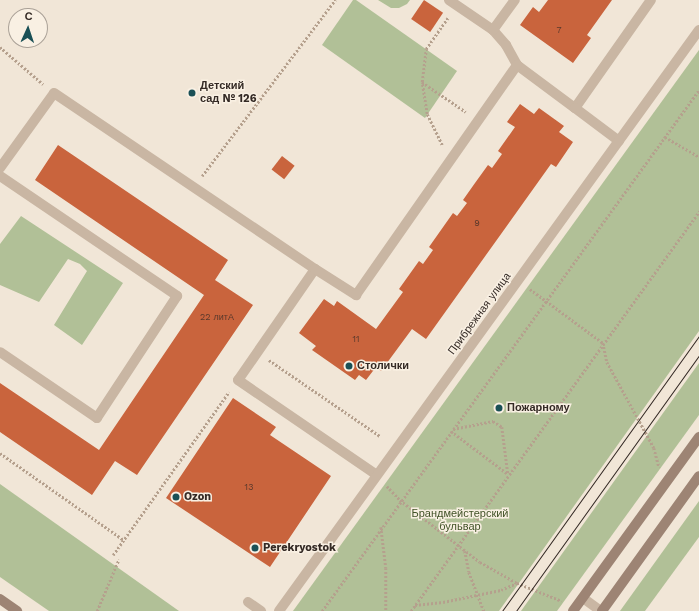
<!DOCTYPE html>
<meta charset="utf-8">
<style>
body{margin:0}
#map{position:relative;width:699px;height:611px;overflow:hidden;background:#f1e6d7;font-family:"Work Sans",sans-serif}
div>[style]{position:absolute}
.green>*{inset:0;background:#b1c097}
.building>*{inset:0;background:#c9643d;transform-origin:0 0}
.path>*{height:2.5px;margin-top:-1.25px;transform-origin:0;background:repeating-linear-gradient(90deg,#b5a08d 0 2px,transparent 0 4px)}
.lane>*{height:10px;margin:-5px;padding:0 5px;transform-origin:5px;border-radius:5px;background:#c9b6a3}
.street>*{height:10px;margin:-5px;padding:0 5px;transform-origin:5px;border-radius:5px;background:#c9b6a3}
.secondary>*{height:10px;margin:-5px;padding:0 5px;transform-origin:5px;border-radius:5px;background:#9d8474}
.tram>*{height:1px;margin:-0.5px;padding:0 0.5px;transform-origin:0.5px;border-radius:0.5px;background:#342a25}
.dots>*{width:11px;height:11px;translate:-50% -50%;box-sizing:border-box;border:2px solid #f9f0e3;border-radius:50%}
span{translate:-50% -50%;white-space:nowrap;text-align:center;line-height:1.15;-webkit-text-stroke:3px #f9f0e3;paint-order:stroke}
.number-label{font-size:9px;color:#59382b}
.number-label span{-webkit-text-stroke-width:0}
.poi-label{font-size:11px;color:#342a25;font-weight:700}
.left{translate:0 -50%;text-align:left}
.street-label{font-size:11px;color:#342a25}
.park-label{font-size:11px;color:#425328}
.north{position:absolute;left:8px;top:8px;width:40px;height:40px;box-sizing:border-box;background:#f9f0e3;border:1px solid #aaa197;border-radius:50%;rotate:3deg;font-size:11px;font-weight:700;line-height:16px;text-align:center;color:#342a25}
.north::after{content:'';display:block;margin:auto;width:14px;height:18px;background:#1a5056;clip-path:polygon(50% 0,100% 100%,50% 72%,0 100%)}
</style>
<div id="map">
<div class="green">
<i style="clip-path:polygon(353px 0,356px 0,457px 71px,425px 118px,322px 45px)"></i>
<i style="clip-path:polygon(378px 0,410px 0,407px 4px,399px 8px,391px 8px)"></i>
<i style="clip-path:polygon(699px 50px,699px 331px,499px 611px,293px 611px)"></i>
<i style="clip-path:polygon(21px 216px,123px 283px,82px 345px,54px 325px,87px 271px,80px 264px,68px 259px,39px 302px,0 285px,0 244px)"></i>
<i style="clip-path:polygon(699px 363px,699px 415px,557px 611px,521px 611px)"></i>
<i style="clip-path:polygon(0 484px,179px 611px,49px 611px,0 577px)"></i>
<i style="clip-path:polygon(699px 501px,699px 537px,645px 611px,620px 611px)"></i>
</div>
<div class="building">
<i style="left:424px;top:0;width:23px;height:23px;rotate:34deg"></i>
<i style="clip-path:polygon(548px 0,612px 0,587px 35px,591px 38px,573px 63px,520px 25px,533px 7px,539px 12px)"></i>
<i style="clip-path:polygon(520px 104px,534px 114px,539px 108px,564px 126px,559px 132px,573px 142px,556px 167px,551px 164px,426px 339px,412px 329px,381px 371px,376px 367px,366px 380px,359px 375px,355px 380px,312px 350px,316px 346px,299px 333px,324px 299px,334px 306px,337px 301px,376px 329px,403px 292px,399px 289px,419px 261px,423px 264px,433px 250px,429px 247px,453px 213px,457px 216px,467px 203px,463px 200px,475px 183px,488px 165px,492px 168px,502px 154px,498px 151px,515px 127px,507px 122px)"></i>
<i style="clip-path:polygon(58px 145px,228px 260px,215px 280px,253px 305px,137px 475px,115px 461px,92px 495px,0 432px,0 383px,99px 450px,204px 295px,35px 180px)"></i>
<i style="left:282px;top:156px;width:16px;height:17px;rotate:38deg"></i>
<i style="clip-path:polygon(233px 398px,276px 427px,270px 435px,331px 476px,270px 567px,166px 498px)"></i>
</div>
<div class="path">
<i style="left:0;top:47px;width:57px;rotate:40.7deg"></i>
<i style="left:422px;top:82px;width:53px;rotate:34.3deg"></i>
<i style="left:665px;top:137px;width:39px;rotate:30deg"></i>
<i style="left:442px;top:145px;width:34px;rotate:-116deg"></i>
<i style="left:427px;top:114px;width:32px;rotate:-99deg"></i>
<i style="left:422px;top:82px;width:33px;rotate:-83deg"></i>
<i style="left:426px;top:49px;width:39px;rotate:-55deg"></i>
<i style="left:202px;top:176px;width:221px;rotate:-52.9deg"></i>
<i style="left:530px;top:289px;width:91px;rotate:36.5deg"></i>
<i style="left:603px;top:343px;width:19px;rotate:78deg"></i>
<i style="left:607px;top:362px;width:98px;rotate:61.3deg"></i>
<i style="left:654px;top:448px;width:20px;rotate:75deg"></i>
<i style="left:269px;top:360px;width:135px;rotate:34.4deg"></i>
<i style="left:453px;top:429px;width:41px;rotate:-11.3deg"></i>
<i style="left:493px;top:421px;width:11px;rotate:34deg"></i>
<i style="left:502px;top:427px;width:47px;rotate:82.7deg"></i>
<i style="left:451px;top:431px;width:71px;rotate:37deg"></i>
<i style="left:0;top:453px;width:151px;rotate:35.1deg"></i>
<i style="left:387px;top:486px;width:19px;rotate:47deg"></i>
<i style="left:400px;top:500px;width:101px;rotate:37.8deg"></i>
<i style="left:480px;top:562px;width:43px;rotate:29.6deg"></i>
<i style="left:381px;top:527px;width:41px;rotate:83deg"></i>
<i style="left:386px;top:568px;width:43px;rotate:90deg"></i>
<i style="left:465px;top:551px;width:21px;rotate:79deg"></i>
<i style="left:469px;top:572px;width:42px;rotate:69deg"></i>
<i style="left:113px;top:555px;width:200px;rotate:-54.6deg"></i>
<i style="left:415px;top:605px;width:28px;rotate:-6deg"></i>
<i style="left:443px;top:602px;width:59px;rotate:-11.7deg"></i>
<i style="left:501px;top:590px;width:17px;rotate:-24deg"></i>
<i style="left:517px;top:583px;width:48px;rotate:21.8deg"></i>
<i style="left:97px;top:611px;width:56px;rotate:-67.1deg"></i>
<i style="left:322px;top:611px;width:643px;rotate:-54.11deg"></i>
<i style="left:411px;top:611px;width:493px;rotate:-54.2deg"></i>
</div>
<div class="lane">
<i style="left:449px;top:0;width:53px;rotate:34.3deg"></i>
<i style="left:493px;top:30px;width:20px;rotate:49deg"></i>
<i style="left:506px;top:45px;width:23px;rotate:61deg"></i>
<i style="left:517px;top:65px;width:72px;rotate:36.6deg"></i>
<i style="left:575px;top:108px;width:132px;rotate:-54.9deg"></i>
<i style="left:493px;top:30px;width:37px;rotate:-54deg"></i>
<i style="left:575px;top:108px;width:55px;rotate:36.9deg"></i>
<i style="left:0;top:168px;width:92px;rotate:-54.2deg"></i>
<i style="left:54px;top:93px;width:315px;rotate:34deg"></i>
<i style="left:315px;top:269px;width:135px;rotate:124.7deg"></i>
<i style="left:238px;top:380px;width:168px;rotate:34.4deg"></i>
<i style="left:0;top:176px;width:214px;rotate:34.1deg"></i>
<i style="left:177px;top:296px;width:146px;rotate:123.3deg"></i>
<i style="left:97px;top:418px;width:117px;rotate:-145.8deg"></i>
<i style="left:315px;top:269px;width:49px;rotate:32.4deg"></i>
<i style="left:356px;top:295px;width:281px;rotate:-55deg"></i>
<i style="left:583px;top:598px;width:22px;rotate:36deg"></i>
<i style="left:248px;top:602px;width:16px;rotate:35deg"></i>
</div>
<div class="street">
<i style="left:279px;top:611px;width:717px;rotate:-54.14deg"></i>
</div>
<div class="secondary">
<i style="left:0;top:599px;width:21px;rotate:35deg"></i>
<i style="left:573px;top:611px;width:215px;rotate:-54.1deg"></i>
<i style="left:602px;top:611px;width:166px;rotate:-54.3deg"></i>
</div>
<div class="tram">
<i style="left:502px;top:611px;width:338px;rotate:-54.4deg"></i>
<i style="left:516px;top:611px;width:315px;rotate:-54.4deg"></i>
</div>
<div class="dots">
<i style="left:192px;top:93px;background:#1a5056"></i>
<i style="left:349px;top:366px;background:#1a5056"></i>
<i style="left:499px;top:408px;background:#1a5056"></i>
<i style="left:176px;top:497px;background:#1a5056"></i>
<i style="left:255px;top:548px;background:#1a5056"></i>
</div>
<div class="number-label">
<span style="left:559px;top:30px">7</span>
<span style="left:477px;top:223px">9</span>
<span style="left:217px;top:317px">22 литА</span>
<span style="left:356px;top:339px">11</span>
<span style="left:249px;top:487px">13</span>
</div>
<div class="poi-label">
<span class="left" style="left:200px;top:93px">Детский<br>сад № 126</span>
<span class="left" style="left:357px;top:366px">Столички</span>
<span class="left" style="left:507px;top:408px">Пожарному</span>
<span class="left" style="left:184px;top:497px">Ozon</span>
<span class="left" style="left:263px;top:548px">Perekryostok</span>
</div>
<div class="street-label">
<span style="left:480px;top:314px;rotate:-54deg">Прибрежная улица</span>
</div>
<div class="park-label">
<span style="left:460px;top:521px">Брандмейстерский<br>бульвар</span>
</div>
<div class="north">С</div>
</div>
